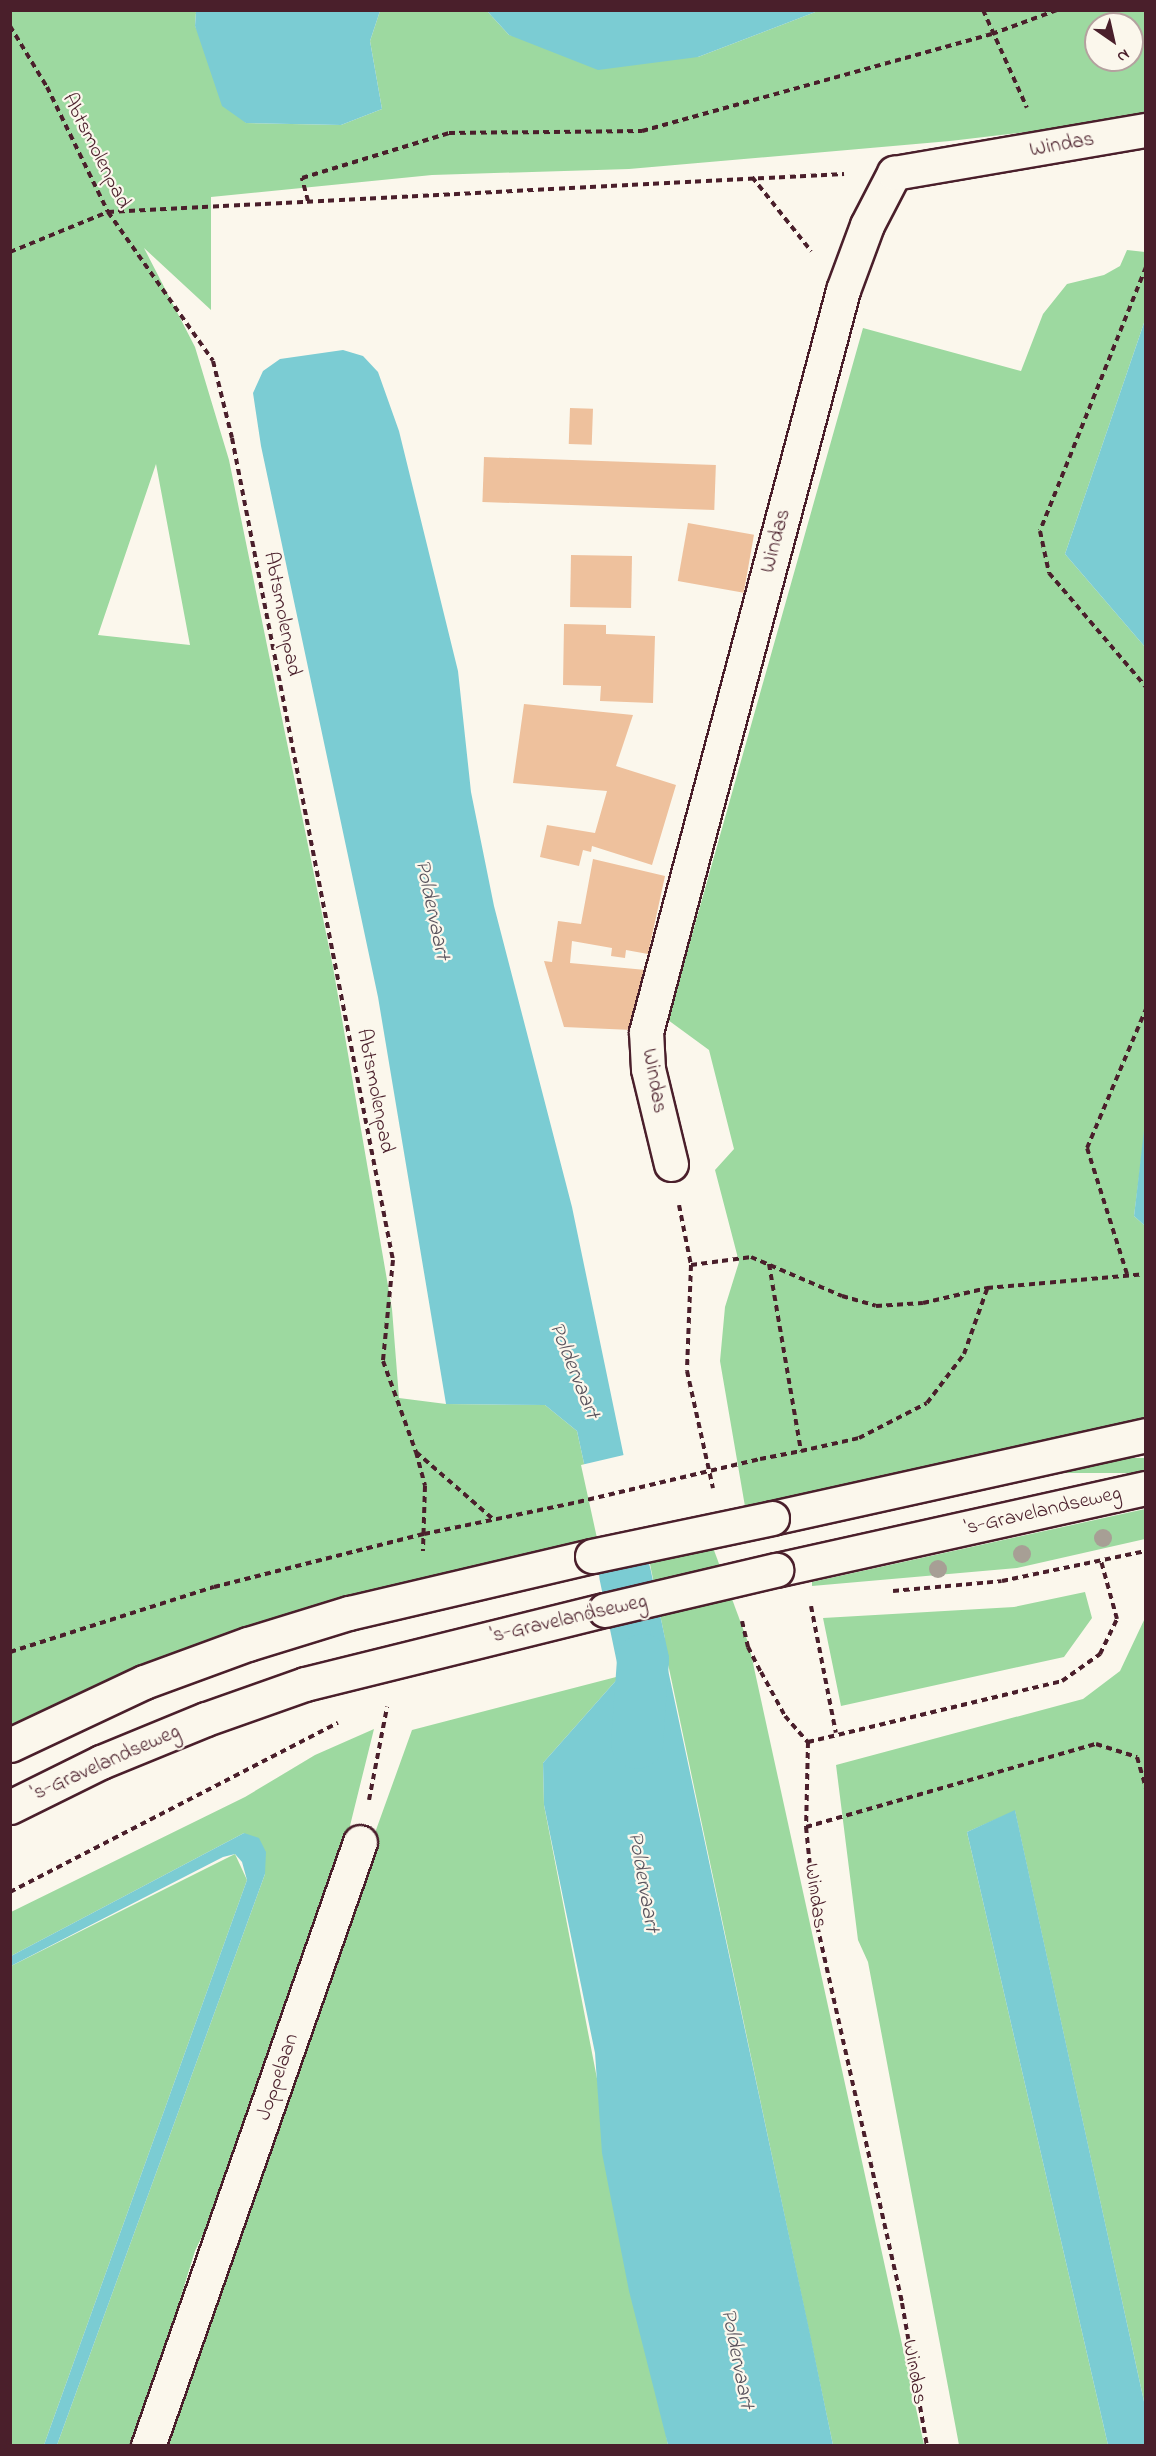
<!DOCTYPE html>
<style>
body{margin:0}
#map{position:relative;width:1156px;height:2456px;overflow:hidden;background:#fbf7ec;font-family:"Indie Flower",sans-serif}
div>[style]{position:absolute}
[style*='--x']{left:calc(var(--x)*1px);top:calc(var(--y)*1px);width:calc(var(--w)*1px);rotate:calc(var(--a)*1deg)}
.green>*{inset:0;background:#9dd9a0;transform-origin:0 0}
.water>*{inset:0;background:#7bccd3}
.pier>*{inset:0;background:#fbf7ec}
.canal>*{height:52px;margin:-26px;padding:0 26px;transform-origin:26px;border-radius:26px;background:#7bccd3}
.building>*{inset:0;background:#eec19d;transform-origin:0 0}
.path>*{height:4px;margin-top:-2px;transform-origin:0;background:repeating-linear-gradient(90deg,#4a1f2b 0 6px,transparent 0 10.5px)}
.roads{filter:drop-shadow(2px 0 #4a1f2b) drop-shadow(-2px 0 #4a1f2b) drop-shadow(0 2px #4a1f2b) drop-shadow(0 -2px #4a1f2b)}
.minor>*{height:33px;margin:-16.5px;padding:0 16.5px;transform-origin:16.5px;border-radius:16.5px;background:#fbf7ec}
.secondary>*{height:33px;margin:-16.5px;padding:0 16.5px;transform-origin:16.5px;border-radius:16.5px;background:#fbf7ec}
.path-bridge>*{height:4px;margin-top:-2px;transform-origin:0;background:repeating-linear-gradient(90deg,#4a1f2b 0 6px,transparent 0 10.5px)}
.bridges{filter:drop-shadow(2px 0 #4a1f2b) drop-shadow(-2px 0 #4a1f2b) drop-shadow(0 2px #4a1f2b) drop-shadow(0 -2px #4a1f2b)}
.secondary-bridge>*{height:33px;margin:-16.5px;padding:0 16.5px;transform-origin:16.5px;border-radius:16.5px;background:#fbf7ec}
.trees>*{width:18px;height:18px;margin:-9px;border-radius:50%;background:#a79f95}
span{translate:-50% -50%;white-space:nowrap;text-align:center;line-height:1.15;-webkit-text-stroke:4.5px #fbf7ec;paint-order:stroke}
.street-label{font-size:21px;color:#4a1f2b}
.water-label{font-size:22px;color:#59535d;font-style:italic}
.frame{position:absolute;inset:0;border:12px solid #4a1f2b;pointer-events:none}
.north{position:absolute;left:1084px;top:12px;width:60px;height:60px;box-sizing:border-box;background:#fbf7ec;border:2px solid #b4a19f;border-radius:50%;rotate:146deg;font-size:16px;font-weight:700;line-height:24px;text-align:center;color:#4a1f2b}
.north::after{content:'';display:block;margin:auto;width:21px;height:27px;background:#4a1f2b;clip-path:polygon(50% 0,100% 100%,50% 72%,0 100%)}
</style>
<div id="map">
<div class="green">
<i style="clip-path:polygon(evenodd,10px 11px,196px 11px,195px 26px,246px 123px,341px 125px,382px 109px,370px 41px,380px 11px,487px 11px,509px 35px,698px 57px,818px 11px,1146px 11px,1145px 112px,1076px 126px,950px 141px,629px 169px,432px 175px,211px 197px,211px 310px,144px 248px,195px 347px,229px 460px,333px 967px,392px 1309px,399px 1398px,446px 1404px,545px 1405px,577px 1431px,605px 1560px,274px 1641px,10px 1747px,10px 11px,1096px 24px,1132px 24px,1132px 60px,1096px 60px,1096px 24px,10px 11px,156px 464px,190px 645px,98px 635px,156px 464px)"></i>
<i style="clip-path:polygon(1127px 250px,1145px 252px,1145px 320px,1065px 554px,1145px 647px,1146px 1122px,1134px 1216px,1145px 1226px,1145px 1432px,748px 1524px,720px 1361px,725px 1307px,739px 1262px,715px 1170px,734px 1149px,709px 1050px,668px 1020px,863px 328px,1021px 371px,1043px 314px,1067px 284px,1104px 275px,1120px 266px)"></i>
<i style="left:1145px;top:1458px;width:15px;height:371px;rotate:90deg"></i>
<i style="clip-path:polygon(1145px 1509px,1145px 1539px,1017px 1568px,812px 1586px,812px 1582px)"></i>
<i style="clip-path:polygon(708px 1534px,749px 1645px,924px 2445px,833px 2445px,644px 1550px)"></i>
<i style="clip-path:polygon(1085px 1592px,1092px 1618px,1064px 1657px,841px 1706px,823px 1618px,1014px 1607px)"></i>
<i style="clip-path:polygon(1145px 1618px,1145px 2406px,1015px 1811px,967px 1832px,1108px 2445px,959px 2445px,868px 1962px,858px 1940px,836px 1765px,1083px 1699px,1120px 1671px)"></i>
<i style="clip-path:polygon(620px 1676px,543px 1763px,544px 1805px,668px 2445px,161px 2446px,196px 2330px,412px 1730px)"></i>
<i style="clip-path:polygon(374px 1729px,344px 1850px,237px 2163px,195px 2251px,178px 2306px,164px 2374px,139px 2445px,57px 2445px,265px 1874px,244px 1833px,11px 1956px,11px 1912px,245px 1797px,315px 1755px)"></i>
<i style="clip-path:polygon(235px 1854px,247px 1880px,44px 2445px,11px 2446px,11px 1966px)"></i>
</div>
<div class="water">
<i style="clip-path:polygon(196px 11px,380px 11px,370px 41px,382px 109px,341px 125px,246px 123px,222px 106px,195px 26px)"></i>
<i style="clip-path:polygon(487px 11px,818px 11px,698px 57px,598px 70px,509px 35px)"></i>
<i style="clip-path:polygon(1145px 320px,1146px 647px,1145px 647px,1065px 554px)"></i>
<i style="clip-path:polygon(343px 350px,363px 356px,378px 372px,399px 431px,458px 671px,471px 792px,494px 906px,572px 1207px,652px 1592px,605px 1560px,577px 1431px,545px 1405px,446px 1404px,378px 997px,261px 446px,253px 393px,263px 371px,280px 359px)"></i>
<i style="clip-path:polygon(1145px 1122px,1146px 1226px,1145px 1226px,1134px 1216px)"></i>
<i style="clip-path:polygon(667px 1665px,809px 2329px,833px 2445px,668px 2445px,629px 2291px,602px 2153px,595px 2053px,544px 1805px,543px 1763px,620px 1676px)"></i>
<i style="clip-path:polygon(1015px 1810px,1145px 2406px,1145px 2445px,1108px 2445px,967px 1832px)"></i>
<i style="clip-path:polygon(244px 1833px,259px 1838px,266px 1852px,265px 1874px,57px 2445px,44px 2445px,247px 1880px,242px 1862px,235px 1854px,223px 1857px,11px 1966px,11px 1956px)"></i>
</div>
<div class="pier">
<i style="clip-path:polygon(628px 1454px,665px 1639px,617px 1652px,614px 1651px,602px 1561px,581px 1465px)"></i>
</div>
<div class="canal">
<i style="--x:625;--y:1574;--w:88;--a:78.2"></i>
<i style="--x:643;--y:1660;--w:83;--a:94.1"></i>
</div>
<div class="building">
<i style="left:570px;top:408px;width:23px;height:36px;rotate:2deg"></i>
<i style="left:484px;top:457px;width:232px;height:45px;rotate:2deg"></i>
<i style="left:688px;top:523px;width:67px;height:59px;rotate:10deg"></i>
<i style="left:571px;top:555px;width:61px;height:52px;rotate:1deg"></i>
<i style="clip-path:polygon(564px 624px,606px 625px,606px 634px,655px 636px,653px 703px,600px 701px,601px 686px,563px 685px)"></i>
<i style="clip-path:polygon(524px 704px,633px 715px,616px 766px,676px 785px,652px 865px,592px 846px,591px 852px,583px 850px,579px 866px,540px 857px,547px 825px,595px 833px,607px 791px,513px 783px)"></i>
<i style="clip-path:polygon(593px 859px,665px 876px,648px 954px,626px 950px,625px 958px,611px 956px,612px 948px,572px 941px,570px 963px,646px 970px,632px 1030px,564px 1027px,544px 961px,552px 962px,558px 921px,581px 924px)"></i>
</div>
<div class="path">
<i style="--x:983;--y:10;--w:107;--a:65.8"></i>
<i style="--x:10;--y:26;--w:71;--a:58.8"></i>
<i style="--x:47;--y:87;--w:139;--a:64"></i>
<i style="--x:108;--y:212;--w:182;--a:54.8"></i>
<i style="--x:213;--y:361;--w:79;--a:76.1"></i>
<i style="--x:232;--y:438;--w:838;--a:78.92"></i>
<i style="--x:393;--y:1260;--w:101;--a:95.7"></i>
<i style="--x:383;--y:1361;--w:97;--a:70.1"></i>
<i style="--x:416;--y:1452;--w:102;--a:41"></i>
<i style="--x:752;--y:177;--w:95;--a:51.4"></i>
<i style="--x:308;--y:201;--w:24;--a:-105"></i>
<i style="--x:302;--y:178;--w:154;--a:-17"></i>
<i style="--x:449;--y:133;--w:193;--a:-0.6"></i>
<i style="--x:642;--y:131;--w:363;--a:-15.5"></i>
<i style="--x:992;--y:34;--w:69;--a:-20.3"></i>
<i style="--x:10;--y:252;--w:106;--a:-22.2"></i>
<i style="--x:108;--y:212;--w:737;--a:-2.96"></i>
<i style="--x:1146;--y:267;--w:284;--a:111.9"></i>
<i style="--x:1040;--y:531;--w:43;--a:77.9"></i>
<i style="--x:1049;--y:573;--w:150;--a:49.6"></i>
<i style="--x:679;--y:1205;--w:61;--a:78.7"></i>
<i style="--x:691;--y:1265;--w:106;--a:92.2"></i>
<i style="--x:687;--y:1371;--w:120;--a:77.5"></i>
<i style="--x:769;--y:1264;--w:190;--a:80.3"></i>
<i style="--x:801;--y:1451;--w:59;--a:-12.6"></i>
<i style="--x:859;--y:1438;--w:76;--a:-27.2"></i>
<i style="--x:927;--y:1403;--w:61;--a:-52.9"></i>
<i style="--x:964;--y:1354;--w:69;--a:-70.5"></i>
<i style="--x:691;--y:1265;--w:61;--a:-7.6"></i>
<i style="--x:751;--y:1257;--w:99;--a:23.2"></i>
<i style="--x:842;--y:1296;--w:35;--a:16"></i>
<i style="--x:876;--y:1306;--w:47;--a:-3.7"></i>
<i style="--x:923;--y:1303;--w:66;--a:-13.2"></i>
<i style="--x:987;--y:1288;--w:160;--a:-5"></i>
<i style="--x:1127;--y:1274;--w:132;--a:-107.6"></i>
<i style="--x:1087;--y:1148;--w:151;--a:-67"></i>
<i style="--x:416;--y:1452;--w:35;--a:75"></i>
<i style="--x:425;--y:1486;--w:65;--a:91.8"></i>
<i style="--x:760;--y:1459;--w:42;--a:-11"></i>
<i style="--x:893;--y:1591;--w:109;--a:-5.2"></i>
<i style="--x:1002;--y:1581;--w:147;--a:-11.8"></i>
<i style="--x:811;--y:1606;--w:129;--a:78.9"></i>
<i style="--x:742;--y:1621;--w:27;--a:77"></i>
<i style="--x:748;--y:1647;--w:28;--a:63"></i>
<i style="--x:761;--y:1672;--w:50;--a:61.4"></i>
<i style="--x:785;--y:1716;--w:35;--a:49"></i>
<i style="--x:10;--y:1652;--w:214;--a:-17.7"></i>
<i style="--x:214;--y:1587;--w:217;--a:-14.2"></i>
<i style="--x:424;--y:1534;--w:157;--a:-11.7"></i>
<i style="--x:808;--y:1742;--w:85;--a:91.3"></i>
<i style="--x:806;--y:1827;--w:89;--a:84.2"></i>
<i style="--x:815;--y:1916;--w:397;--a:77.3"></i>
<i style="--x:902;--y:2303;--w:145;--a:80.1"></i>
<i style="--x:808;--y:1742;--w:261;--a:-13.5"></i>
<i style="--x:1062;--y:1681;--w:47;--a:-35.4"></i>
<i style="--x:1100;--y:1654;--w:39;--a:-64"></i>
<i style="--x:1117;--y:1619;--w:60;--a:-105.4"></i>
<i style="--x:369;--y:1800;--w:95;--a:-79"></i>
<i style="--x:806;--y:1827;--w:302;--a:-16"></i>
<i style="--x:1096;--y:1744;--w:43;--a:17.6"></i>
<i style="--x:1137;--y:1757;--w:33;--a:74"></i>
<i style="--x:10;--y:1892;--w:369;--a:-27.3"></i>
</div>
<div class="roads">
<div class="minor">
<i style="--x:671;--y:1164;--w:98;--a:-103.6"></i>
<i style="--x:648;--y:1069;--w:37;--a:-93"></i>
<i style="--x:646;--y:1032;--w:768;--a:-75.13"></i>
<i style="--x:843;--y:290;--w:69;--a:-69.7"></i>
<i style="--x:867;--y:225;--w:59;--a:-62.6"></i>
<i style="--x:894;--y:173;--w:256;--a:-9.7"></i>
<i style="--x:148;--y:2446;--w:640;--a:-70.66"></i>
</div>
<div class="secondary">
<i style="--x:772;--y:1518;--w:383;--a:-12.5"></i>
<i style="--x:776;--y:1570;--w:379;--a:-12.5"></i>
<i style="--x:10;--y:1745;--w:148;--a:-25.2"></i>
<i style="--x:144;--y:1682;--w:111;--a:-20.1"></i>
<i style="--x:248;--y:1644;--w:106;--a:-17.1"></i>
<i style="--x:349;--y:1613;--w:250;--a:-13.2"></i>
<i style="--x:10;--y:1807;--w:102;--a:-26.3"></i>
<i style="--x:101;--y:1762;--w:113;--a:-22.3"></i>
<i style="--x:206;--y:1719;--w:105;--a:-19.5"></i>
<i style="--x:305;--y:1684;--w:309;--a:-13.9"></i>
</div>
</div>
<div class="path-bridge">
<i style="--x:578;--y:1502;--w:187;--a:-13.3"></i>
</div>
<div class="bridges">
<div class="secondary-bridge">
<i style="--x:592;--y:1556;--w:184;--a:-11.9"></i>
<i style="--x:605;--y:1610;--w:176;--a:-13.2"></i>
</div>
</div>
<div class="trees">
<i style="left:1103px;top:1538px"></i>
<i style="left:1022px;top:1554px"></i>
<i style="left:938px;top:1569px"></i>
</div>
<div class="street-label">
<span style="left:1062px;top:145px;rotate:-10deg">Windas</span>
<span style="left:96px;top:151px;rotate:63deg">Abtsmolenpad</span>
<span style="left:776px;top:541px;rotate:-75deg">Windas</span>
<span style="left:282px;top:614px;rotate:79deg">Abtsmolenpad</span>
<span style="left:654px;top:1081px;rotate:80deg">Windas</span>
<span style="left:375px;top:1091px;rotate:79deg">Abtsmolenpad</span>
<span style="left:1043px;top:1511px;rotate:-13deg">'s-Gravelandseweg</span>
<span style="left:569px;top:1619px;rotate:-13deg">'s-Gravelandseweg</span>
<span style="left:106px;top:1763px;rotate:-24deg">'s-Gravelandseweg</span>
<span style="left:815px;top:1896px;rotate:82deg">Windas</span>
<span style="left:278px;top:2077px;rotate:-71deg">Joppelaan</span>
<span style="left:914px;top:2372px;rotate:80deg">Windas</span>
</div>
<div class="water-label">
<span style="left:431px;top:910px;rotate:78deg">Poldervaart</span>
<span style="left:573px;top:1371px;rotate:68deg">Poldervaart</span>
<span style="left:642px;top:1882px;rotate:80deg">Poldervaart</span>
<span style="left:736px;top:2359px;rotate:79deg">Poldervaart</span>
</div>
<div class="frame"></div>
<div class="north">N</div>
</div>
